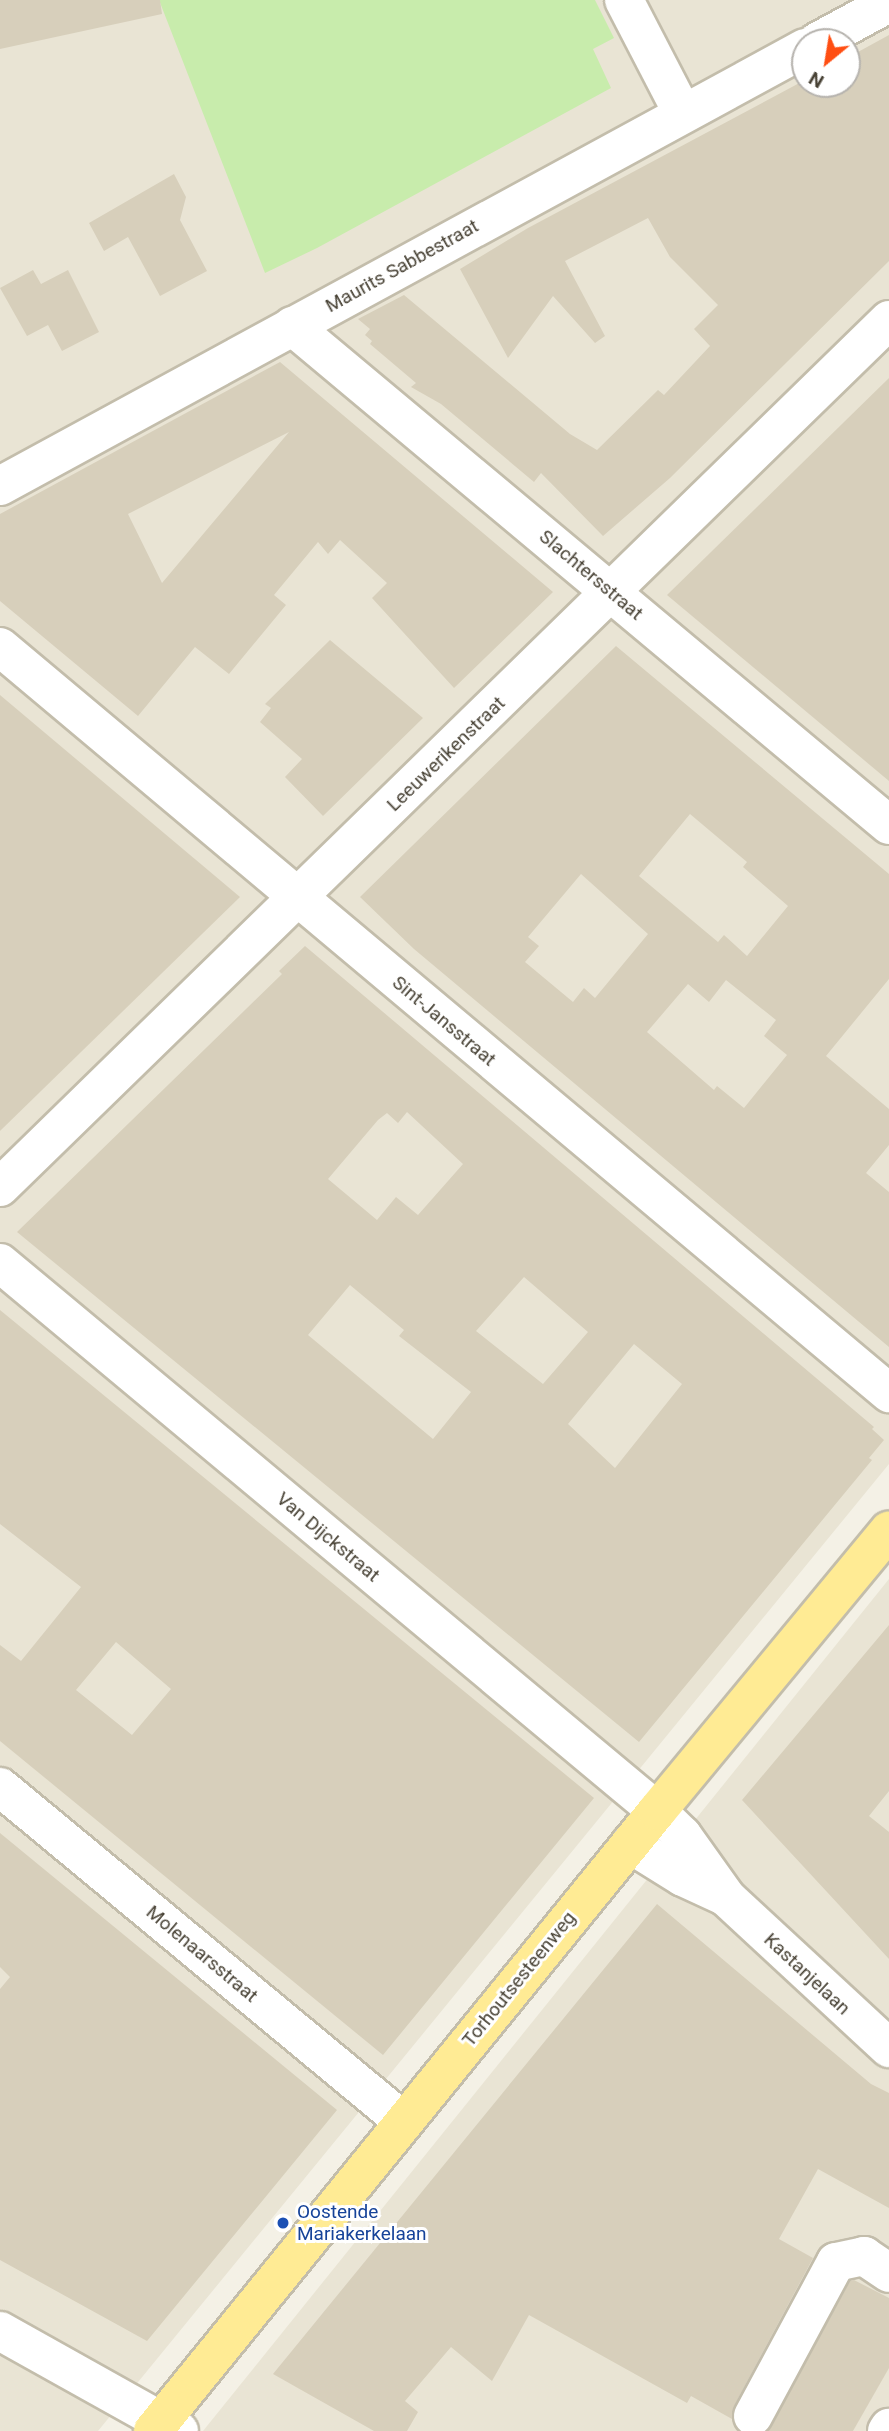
<!DOCTYPE html>
<style>
body{margin:0}
#map{position:relative;width:889px;height:2431px;overflow:hidden;background:#f4f1e6;font-family:Roboto,sans-serif}
div>[style]{position:absolute}
[style*='--x']{left:calc(var(--x)*1px);top:calc(var(--y)*1px);width:calc(var(--w)*1px);rotate:calc(var(--a)*1deg)}
.residential>*{inset:0;background:#e9e4d4}
.green>*{inset:0;background:#c8ecac}
.building>*{inset:0;background:#d7cfbb}
.roads{filter:drop-shadow(2px 0 #c3bdab) drop-shadow(-2px 0 #c3bdab) drop-shadow(0 2px #c3bdab) drop-shadow(0 -2px #c3bdab)}
.minor>*{height:38px;margin:-19px;padding:0 19px;transform-origin:19px;border-radius:19px;background:#fff}
.major>*{height:38px;margin:-19px;padding:0 19px;transform-origin:19px;border-radius:19px;background:#ffeb94}
.dots>*{width:19px;height:19px;translate:-50% -50%;box-sizing:border-box;border:4px solid #fff;border-radius:50%}
span{translate:-50% -50%;white-space:nowrap;text-align:center;line-height:1.15;-webkit-text-stroke:6px #fff;paint-order:stroke}
.street-label{font-size:19px;color:#484235}
.transit-label{font-size:19px;color:#164399}
.left{translate:0 -50%;text-align:left}
.north{position:absolute;left:791px;top:28px;width:70px;height:70px;box-sizing:border-box;background:#fff;border:2px solid #b6b3ae;border-radius:50%;rotate:210deg;font-size:19px;font-weight:700;line-height:28px;text-align:center;color:#484235}
.north::after{content:'';display:block;margin:auto;width:24px;height:32px;background:#ff4e12;clip-path:polygon(50% 0,100% 100%,50% 72%,0 100%)}
</style>
<div id="map">
<div class="residential">
<i style="clip-path:polygon(evenodd,0 0,889px 0,889px 1464px,98px 2431px,0 2431px,0 0,805px 42px,847px 42px,847px 84px,805px 84px,805px 42px)"></i>
<i style="clip-path:polygon(889px 1579px,889px 2431px,203px 2431px)"></i>
</div>
<div class="green">
<i style="clip-path:polygon(159px 0,595px 0,614px 38px,593px 49px,611px 88px,317px 248px,265px 273px)"></i>
</div>
<div class="building">
<i style="clip-path:polygon(0 0,160px 0,162px 14px,0 49px)"></i>
<i style="clip-path:polygon(889px 35px,889px 261px,670px 478px,603px 536px,541px 473px,534px 482px,441px 404px,411px 387px,416px 383px,370px 344px,372px 341px,365px 335px,370px 329px,358px 319px,404px 295px,570px 434px,597px 450px,658px 390px,664px 395px,710px 346px,694px 329px,718px 305px,670px 257px,648px 218px,565px 261px,605px 336px,595px 343px,553px 296px,508px 358px,460px 269px,528px 228px,805px 80px,805px 84px,847px 84px,847px 58px)"></i>
<i style="clip-path:polygon(174px 174px,186px 197px,180px 220px,207px 271px,160px 296px,128px 237px,104px 251px,89px 223px)"></i>
<i style="clip-path:polygon(33px 270px,41px 284px,68px 270px,99px 332px,62px 351px,48px 325px,27px 336px,0 288px)"></i>
<i style="clip-path:polygon(evenodd,280px 362px,553px 592px,454px 688px,372px 598px,387px 583px,340px 540px,328px 554px,318px 542px,274px 595px,286px 605px,229px 674px,195px 647px,138px 716px,0 601px,0 514px,280px 362px,289px 432px,162px 583px,128px 514px,289px 432px)"></i>
<i style="clip-path:polygon(889px 378px,889px 781px,667px 595px)"></i>
<i style="clip-path:polygon(330px 640px,423px 718px,323px 816px,285px 777px,302px 759px,260px 722px,271px 708px,265px 704px)"></i>
<i style="clip-path:polygon(evenodd,616px 646px,889px 874px,889px 979px,826px 1056px,889px 1109px,889px 1145px,866px 1173px,889px 1192px,889px 1347px,414px 949px,360px 897px,616px 646px,690px 814px,747px 862px,743px 867px,788px 906px,747px 956px,724px 935px,718px 942px,639px 876px,690px 814px,616px 646px,581px 874px,648px 934px,595px 998px,584px 988px,573px 1002px,525px 962px,539px 946px,528px 937px,581px 874px,616px 646px,726px 980px,776px 1020px,764px 1036px,787px 1055px,744px 1108px,717px 1086px,714px 1090px,647px 1032px,688px 984px,709px 1002px,726px 980px)"></i>
<i style="clip-path:polygon(0 695px,240px 897px,0 1131px)"></i>
<i style="clip-path:polygon(evenodd,305px 946px,874px 1427px,872px 1429px,884px 1440px,869px 1458px,872px 1460px,639px 1742px,17px 1232px,282px 974px,279px 971px,305px 946px,407px 1112px,463px 1164px,418px 1215px,396px 1197px,377px 1220px,328px 1179px,378px 1120px,387px 1113px,398px 1123px,407px 1112px,305px 946px,524px 1277px,588px 1332px,543px 1384px,476px 1331px,524px 1277px,305px 946px,350px 1285px,404px 1330px,399px 1336px,471px 1392px,433px 1439px,308px 1335px,350px 1285px,305px 946px,634px 1344px,682px 1384px,615px 1468px,568px 1424px,634px 1344px)"></i>
<i style="clip-path:polygon(evenodd,0 1310px,594px 1798px,383px 2055px,0 1741px,0 1645px,21px 1661px,81px 1587px,0 1524px,0 1310px,116px 1642px,171px 1689px,132px 1735px,76px 1690px,116px 1642px)"></i>
<i style="clip-path:polygon(889px 1625px,889px 1791px,869px 1816px,889px 1832px,889px 1959px,742px 1800px)"></i>
<i style="clip-path:polygon(0 1833px,337px 2110px,147px 2341px,0 2260px,0 1989px,10px 1977px,0 1967px)"></i>
<i style="clip-path:polygon(657px 1904px,871px 2084px,889px 2093px,889px 2208px,818px 2169px,779px 2239px,813px 2258px,734px 2406px,732px 2419px,691px 2396px,687px 2403px,529px 2315px,492px 2381px,451px 2347px,405px 2401px,418px 2412px,407px 2431px,374px 2431px,273px 2374px)"></i>
<i style="clip-path:polygon(854px 2280px,889px 2298px,889px 2368px,853px 2431px,768px 2431px,850px 2281px)"></i>
</div>
<div class="roads">
<div class="minor">
<i style="--x:624;--y:0;--w:128;--a:62.6"></i>
<i style="--x:817;--y:42;--w:82;--a:-28.4"></i>
<i style="--x:292;--y:326;--w:778;--a:39.89"></i>
<i style="--x:0;--y:486;--w:916;--a:-28.55"></i>
<i style="--x:0;--y:647;--w:1161;--a:40"></i>
<i style="--x:0;--y:1187;--w:1242;--a:-44.28"></i>
<i style="--x:0;--y:1263;--w:856;--a:39.83"></i>
<i style="--x:657;--y:1811;--w:35;--a:44"></i>
<i style="--x:682;--y:1835;--w:77;--a:54.5"></i>
<i style="--x:727;--y:1898;--w:221;--a:42.8"></i>
<i style="--x:0;--y:1787;--w:523;--a:39.65"></i>
<i style="--x:630;--y:1844;--w:62;--a:31.9"></i>
<i style="--x:683;--y:1877;--w:43;--a:24.8"></i>
<i style="--x:0;--y:2331;--w:205;--a:29.2"></i>
<i style="--x:753;--y:2416;--w:175;--a:-61.7"></i>
<i style="--x:836;--y:2262;--w:29;--a:-12"></i>
<i style="--x:864;--y:2256;--w:30;--a:34"></i>
<i style="--x:887;--y:2431;--w:4;--a:-56"></i>
</div>
<div class="major">
<i style="--x:153;--y:2431;--w:799;--a:-50.89"></i>
<i style="--x:657;--y:1811;--w:364;--a:-50.4"></i>
</div>
</div>
<div class="dots">
<i style="left:283px;top:2223px;background:#1a4fb4"></i>
</div>
<div class="street-label">
<span style="left:402px;top:266px;rotate:-29deg">Maurits Sabbestraat</span>
<span style="left:591px;top:575px;rotate:40deg">Slachtersstraat</span>
<span style="left:446px;top:754px;rotate:-44deg">Leeuwerikenstraat</span>
<span style="left:444px;top:1021px;rotate:40deg">Sint-Jansstraat</span>
<span style="left:328px;top:1537px;rotate:40deg">Van Dijckstraat</span>
<span style="left:202px;top:1954px;rotate:40deg">Molenaarsstraat</span>
<span style="left:807px;top:1974px;rotate:43deg">Kastanjelaan</span>
<span style="left:519px;top:1979px;rotate:-51deg">Torhoutsesteenweg</span>
</div>
<div class="transit-label">
<span class="left" style="left:297px;top:2223px">Oostende<br>Mariakerkelaan</span>
</div>
<div class="north">N</div>
</div>
